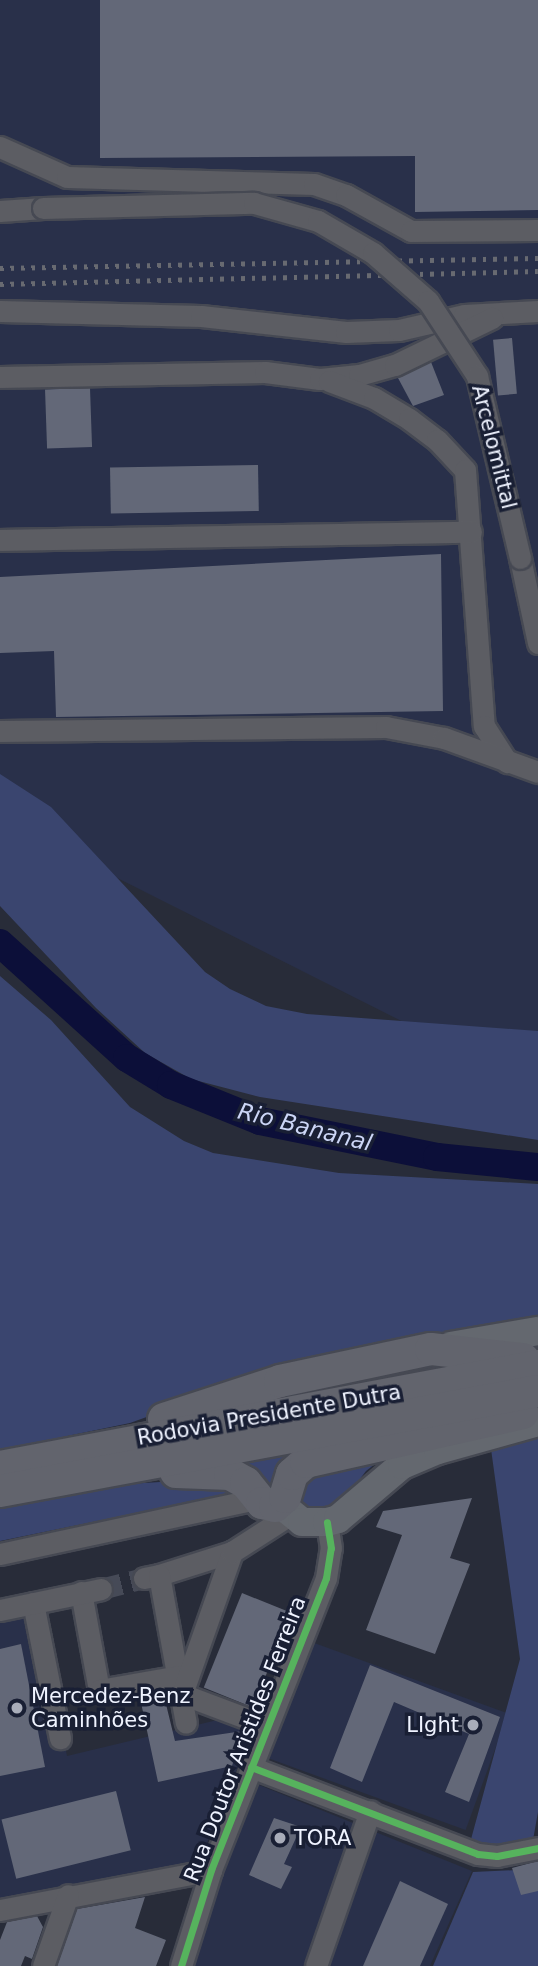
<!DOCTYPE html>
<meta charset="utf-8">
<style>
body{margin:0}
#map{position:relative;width:538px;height:1966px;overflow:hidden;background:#282c39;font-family:"DejaVu Sans",sans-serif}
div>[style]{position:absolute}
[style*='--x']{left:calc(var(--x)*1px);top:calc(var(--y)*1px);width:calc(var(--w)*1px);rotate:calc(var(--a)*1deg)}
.built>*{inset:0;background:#29304a;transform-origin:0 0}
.green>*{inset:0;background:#3a456f}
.river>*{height:28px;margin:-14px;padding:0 14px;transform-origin:14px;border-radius:14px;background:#0c0f39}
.building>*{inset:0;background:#636878;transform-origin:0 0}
.minor-tunnel>*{height:21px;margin-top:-10.5px;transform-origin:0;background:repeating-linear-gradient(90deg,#464a57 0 21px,transparent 0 31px)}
.roads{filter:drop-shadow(2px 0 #464953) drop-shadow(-2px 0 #464953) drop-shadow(0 2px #464953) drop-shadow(0 -2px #464953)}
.minor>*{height:21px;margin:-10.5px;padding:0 10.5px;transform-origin:10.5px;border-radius:10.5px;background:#5c5d63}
.major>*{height:28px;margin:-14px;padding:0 14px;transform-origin:14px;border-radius:14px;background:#64686f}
.highway>*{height:32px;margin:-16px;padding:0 16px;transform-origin:16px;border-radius:16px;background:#62646d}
.rail>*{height:4.5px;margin-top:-2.25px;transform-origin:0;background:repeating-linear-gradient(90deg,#686a71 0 3.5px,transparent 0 10.5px)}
.bridges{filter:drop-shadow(2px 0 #464953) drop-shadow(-2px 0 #464953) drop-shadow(0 2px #464953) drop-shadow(0 -2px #464953)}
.minor-bridge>*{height:21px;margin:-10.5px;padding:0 10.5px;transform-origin:10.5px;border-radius:10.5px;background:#5c5d63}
.cycleway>*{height:7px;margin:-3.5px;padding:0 3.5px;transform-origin:3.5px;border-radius:3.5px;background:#56b35d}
.dots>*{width:19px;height:19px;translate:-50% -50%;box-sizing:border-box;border:4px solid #191f34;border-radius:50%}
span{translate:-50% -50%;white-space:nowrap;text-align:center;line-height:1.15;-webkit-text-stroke:7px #191f34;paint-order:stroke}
.street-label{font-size:21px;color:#eff3ff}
.poi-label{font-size:21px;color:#eff3ff}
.left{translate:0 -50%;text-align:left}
.right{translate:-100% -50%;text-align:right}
.water-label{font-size:23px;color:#ccd6f6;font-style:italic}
</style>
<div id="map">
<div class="built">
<i style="clip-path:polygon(0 0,538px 0,538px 1067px,469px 1055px,0 819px)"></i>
<i style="clip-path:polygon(40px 1611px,67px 1756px,230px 1717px,255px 1725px,199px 1863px,0 1901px,0 1621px)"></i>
<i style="left:306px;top:1640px;width:215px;height:124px;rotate:20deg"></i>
<i style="clip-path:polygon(259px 1785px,472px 1871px,430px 1966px,190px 1966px,212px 1895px)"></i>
</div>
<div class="green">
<i style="clip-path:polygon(0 774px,51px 807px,205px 972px,230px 989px,266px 1006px,307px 1014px,538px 1031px,538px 1140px,260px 1097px,191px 1079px,145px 1053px,96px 1008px,0 906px)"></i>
<i style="clip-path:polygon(0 976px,51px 1020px,130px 1107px,184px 1141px,213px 1153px,339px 1173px,538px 1184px,538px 1323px,202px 1397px,130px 1423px,0 1450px)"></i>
<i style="clip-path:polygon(432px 1424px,272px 1491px,224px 1465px)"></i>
<i style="clip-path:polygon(538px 1434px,538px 1812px,533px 1840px,490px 1847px,470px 1843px,520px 1659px,491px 1449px)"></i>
<i style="clip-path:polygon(380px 1460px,366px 1471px,339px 1507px,303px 1509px,293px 1492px,296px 1479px)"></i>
<i style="clip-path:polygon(208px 1479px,239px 1492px,0 1541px,0 1506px,96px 1486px)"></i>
<i style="clip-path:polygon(538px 1869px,538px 1966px,433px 1966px,473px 1872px)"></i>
</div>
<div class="river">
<i style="--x:0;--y:943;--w:171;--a:42.2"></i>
<i style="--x:127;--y:1058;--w:52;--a:31.5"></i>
<i style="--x:171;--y:1085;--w:96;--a:22"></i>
<i style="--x:260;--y:1121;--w:181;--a:11.5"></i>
<i style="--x:437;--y:1157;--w:101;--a:5.7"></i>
</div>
<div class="building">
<i style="clip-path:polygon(100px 0,538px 0,538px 210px,415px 212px,415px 156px,100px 158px)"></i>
<i style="left:512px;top:338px;width:56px;height:19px;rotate:85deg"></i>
<i style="clip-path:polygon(431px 362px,444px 395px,413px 406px,398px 378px)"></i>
<i style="left:90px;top:388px;width:59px;height:45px;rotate:88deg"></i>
<i style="left:258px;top:465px;width:46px;height:148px;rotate:89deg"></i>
<i style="clip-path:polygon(441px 554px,443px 711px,56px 717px,54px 651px,0 653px,0 577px)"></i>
<i style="clip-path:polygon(472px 1498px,450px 1558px,470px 1564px,435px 1654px,366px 1630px,402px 1535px,376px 1527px,383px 1511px)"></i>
<i style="left:242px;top:1593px;width:53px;height:102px;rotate:22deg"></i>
<i style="clip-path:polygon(21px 1644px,45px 1767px,0 1776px,0 1649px)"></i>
<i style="clip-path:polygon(370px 1665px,500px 1717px,469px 1802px,445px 1792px,469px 1734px,394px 1702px,362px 1782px,330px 1768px)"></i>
<i style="clip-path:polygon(163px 1692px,175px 1741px,243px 1731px,232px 1766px,158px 1782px,140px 1698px)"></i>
<i style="left:116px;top:1791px;width:61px;height:118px;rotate:76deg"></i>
<i style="clip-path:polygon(274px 1818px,301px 1827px,284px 1864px,292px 1867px,281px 1889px,249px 1875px)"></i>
<i style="clip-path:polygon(538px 1861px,538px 1891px,521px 1895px,512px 1868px)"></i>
<i style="clip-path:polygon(400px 1881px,448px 1904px,420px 1966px,363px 1966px)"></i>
<i style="clip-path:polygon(145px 1897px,135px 1928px,166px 1940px,156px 1966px,57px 1966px,77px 1909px)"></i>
<i style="clip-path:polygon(37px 1916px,43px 1927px,32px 1959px,25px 1956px,21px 1966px,0 1966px,0 1940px,7px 1922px)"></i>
</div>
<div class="minor-tunnel">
<i style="--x:101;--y:1589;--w:44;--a:-14.3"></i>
</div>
<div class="roads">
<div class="minor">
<i style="--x:0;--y:147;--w:73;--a:24.1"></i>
<i style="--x:67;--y:177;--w:247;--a:1.6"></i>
<i style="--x:314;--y:184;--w:34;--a:19"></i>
<i style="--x:346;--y:195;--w:74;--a:29"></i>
<i style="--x:411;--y:231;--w:127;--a:-0.5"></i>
<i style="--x:0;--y:211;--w:43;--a:-4"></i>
<i style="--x:0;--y:311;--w:201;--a:1.4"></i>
<i style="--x:201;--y:316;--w:146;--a:6.3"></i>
<i style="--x:346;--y:332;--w:53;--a:-2.2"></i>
<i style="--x:399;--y:330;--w:67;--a:-13"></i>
<i style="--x:464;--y:315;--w:74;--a:-3.1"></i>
<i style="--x:0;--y:377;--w:265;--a:-1.1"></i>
<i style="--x:265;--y:372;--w:55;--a:7.3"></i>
<i style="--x:320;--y:379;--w:39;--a:-6"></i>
<i style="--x:359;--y:375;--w:37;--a:-16"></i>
<i style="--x:395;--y:365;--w:108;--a:-25.9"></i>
<i style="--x:329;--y:381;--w:48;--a:20.7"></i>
<i style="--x:374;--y:398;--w:41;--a:31"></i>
<i style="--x:409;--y:419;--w:35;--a:37"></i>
<i style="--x:437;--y:440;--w:41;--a:47"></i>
<i style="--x:465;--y:470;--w:257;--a:85.8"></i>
<i style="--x:484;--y:726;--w:43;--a:57.4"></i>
<i style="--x:0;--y:540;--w:471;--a:-1"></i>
<i style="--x:520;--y:558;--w:87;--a:78"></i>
<i style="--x:0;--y:731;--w:386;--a:-0.6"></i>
<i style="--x:386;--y:727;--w:59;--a:10.7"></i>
<i style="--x:444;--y:738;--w:100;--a:19.9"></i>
<i style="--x:0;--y:1554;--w:262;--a:-12.1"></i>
<i style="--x:159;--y:1575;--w:77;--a:-17.5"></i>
<i style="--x:144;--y:1578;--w:15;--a:-11"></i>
<i style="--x:159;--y:1575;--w:150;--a:79.7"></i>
<i style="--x:81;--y:1592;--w:100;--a:79.6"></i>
<i style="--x:99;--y:1690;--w:81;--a:-9.9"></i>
<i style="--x:33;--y:1603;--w:138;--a:78.7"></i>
<i style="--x:0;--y:1610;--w:103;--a:-11.7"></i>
<i style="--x:267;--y:1726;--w:91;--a:-159.4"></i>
<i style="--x:182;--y:1694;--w:151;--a:-70.6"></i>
<i style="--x:232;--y:1552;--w:70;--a:-32.8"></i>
<i style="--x:251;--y:1767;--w:243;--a:21"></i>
<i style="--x:478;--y:1854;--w:19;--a:6"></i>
<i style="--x:497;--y:1856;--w:42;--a:-11"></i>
<i style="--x:0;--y:1910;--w:215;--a:-10.7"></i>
<i style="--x:43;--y:1966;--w:75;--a:-70.6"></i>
<i style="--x:181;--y:1966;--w:101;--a:-72.6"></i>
<i style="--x:211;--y:1870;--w:314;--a:-68.5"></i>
<i style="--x:326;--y:1578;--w:30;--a:-81"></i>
<i style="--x:331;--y:1548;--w:26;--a:-99"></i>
<i style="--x:316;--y:1966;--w:164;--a:-70.8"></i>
</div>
<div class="major">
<i style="--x:451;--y:1346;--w:88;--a:-9.8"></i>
<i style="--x:280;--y:1504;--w:28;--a:39"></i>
<i style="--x:302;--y:1522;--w:25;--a:0"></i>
<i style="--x:327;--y:1522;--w:11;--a:-15"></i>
<i style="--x:338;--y:1519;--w:84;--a:-40.2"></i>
<i style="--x:402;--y:1465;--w:39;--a:-23"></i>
<i style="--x:438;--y:1450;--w:104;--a:-15.6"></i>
</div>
<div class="highway">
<i style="--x:164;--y:1419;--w:122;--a:-18.1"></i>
<i style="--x:280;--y:1381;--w:154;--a:-12"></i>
<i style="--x:431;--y:1349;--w:93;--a:6.2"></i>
<i style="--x:0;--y:1467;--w:547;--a:-10.63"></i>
<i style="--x:176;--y:1472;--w:54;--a:2.1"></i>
<i style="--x:230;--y:1474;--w:18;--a:29"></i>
<i style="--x:246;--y:1483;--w:26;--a:51"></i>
<i style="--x:262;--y:1503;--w:13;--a:13"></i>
<i style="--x:275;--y:1506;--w:13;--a:-42"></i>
<i style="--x:285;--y:1497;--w:24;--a:-73"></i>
<i style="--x:292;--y:1474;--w:18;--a:-41"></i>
<i style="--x:306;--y:1462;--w:222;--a:-12.7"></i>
<i style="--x:0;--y:1491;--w:547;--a:-10.53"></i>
</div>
</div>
<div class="rail">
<i style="--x:0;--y:268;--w:538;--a:-1.06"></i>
<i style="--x:0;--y:284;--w:538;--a:-1.38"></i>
</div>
<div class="bridges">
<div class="minor-bridge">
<i style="--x:43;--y:208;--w:211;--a:-1.4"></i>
<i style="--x:254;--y:203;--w:66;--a:15.7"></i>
<i style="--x:318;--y:221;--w:64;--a:30.2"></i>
<i style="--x:373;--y:253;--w:73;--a:41.1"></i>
<i style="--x:428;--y:301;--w:90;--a:56.8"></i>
<i style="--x:477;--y:376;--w:187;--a:76.7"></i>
</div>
</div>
<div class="cycleway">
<i style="--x:251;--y:1767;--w:243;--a:21"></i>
<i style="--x:478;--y:1854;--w:19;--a:6"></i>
<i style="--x:497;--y:1856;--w:42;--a:-11"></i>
<i style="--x:181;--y:1966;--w:101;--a:-72.6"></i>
<i style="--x:211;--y:1870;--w:314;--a:-68.5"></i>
<i style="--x:326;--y:1578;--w:30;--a:-81"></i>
<i style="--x:331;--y:1548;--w:26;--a:-99"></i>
</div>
<div class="dots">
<i style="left:17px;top:1708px;background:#a9adba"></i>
<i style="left:473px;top:1725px;background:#a9adba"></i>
<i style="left:280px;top:1838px;background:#a9adba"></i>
</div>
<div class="street-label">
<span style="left:494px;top:447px;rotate:76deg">Arcelomittal</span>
<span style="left:269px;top:1415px;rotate:-10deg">Rodovia Presidente Dutra</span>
<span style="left:245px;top:1739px;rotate:-69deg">Rua Doutor Aristides Ferreira</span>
</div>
<div class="poi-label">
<span class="left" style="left:31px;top:1708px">Mercedez-Benz<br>Caminhões</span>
<span class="right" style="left:459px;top:1725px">LIght</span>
<span class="left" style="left:294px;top:1838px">TORA</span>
</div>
<div class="water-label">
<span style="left:305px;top:1127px;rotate:14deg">Rio Bananal</span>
</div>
</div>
